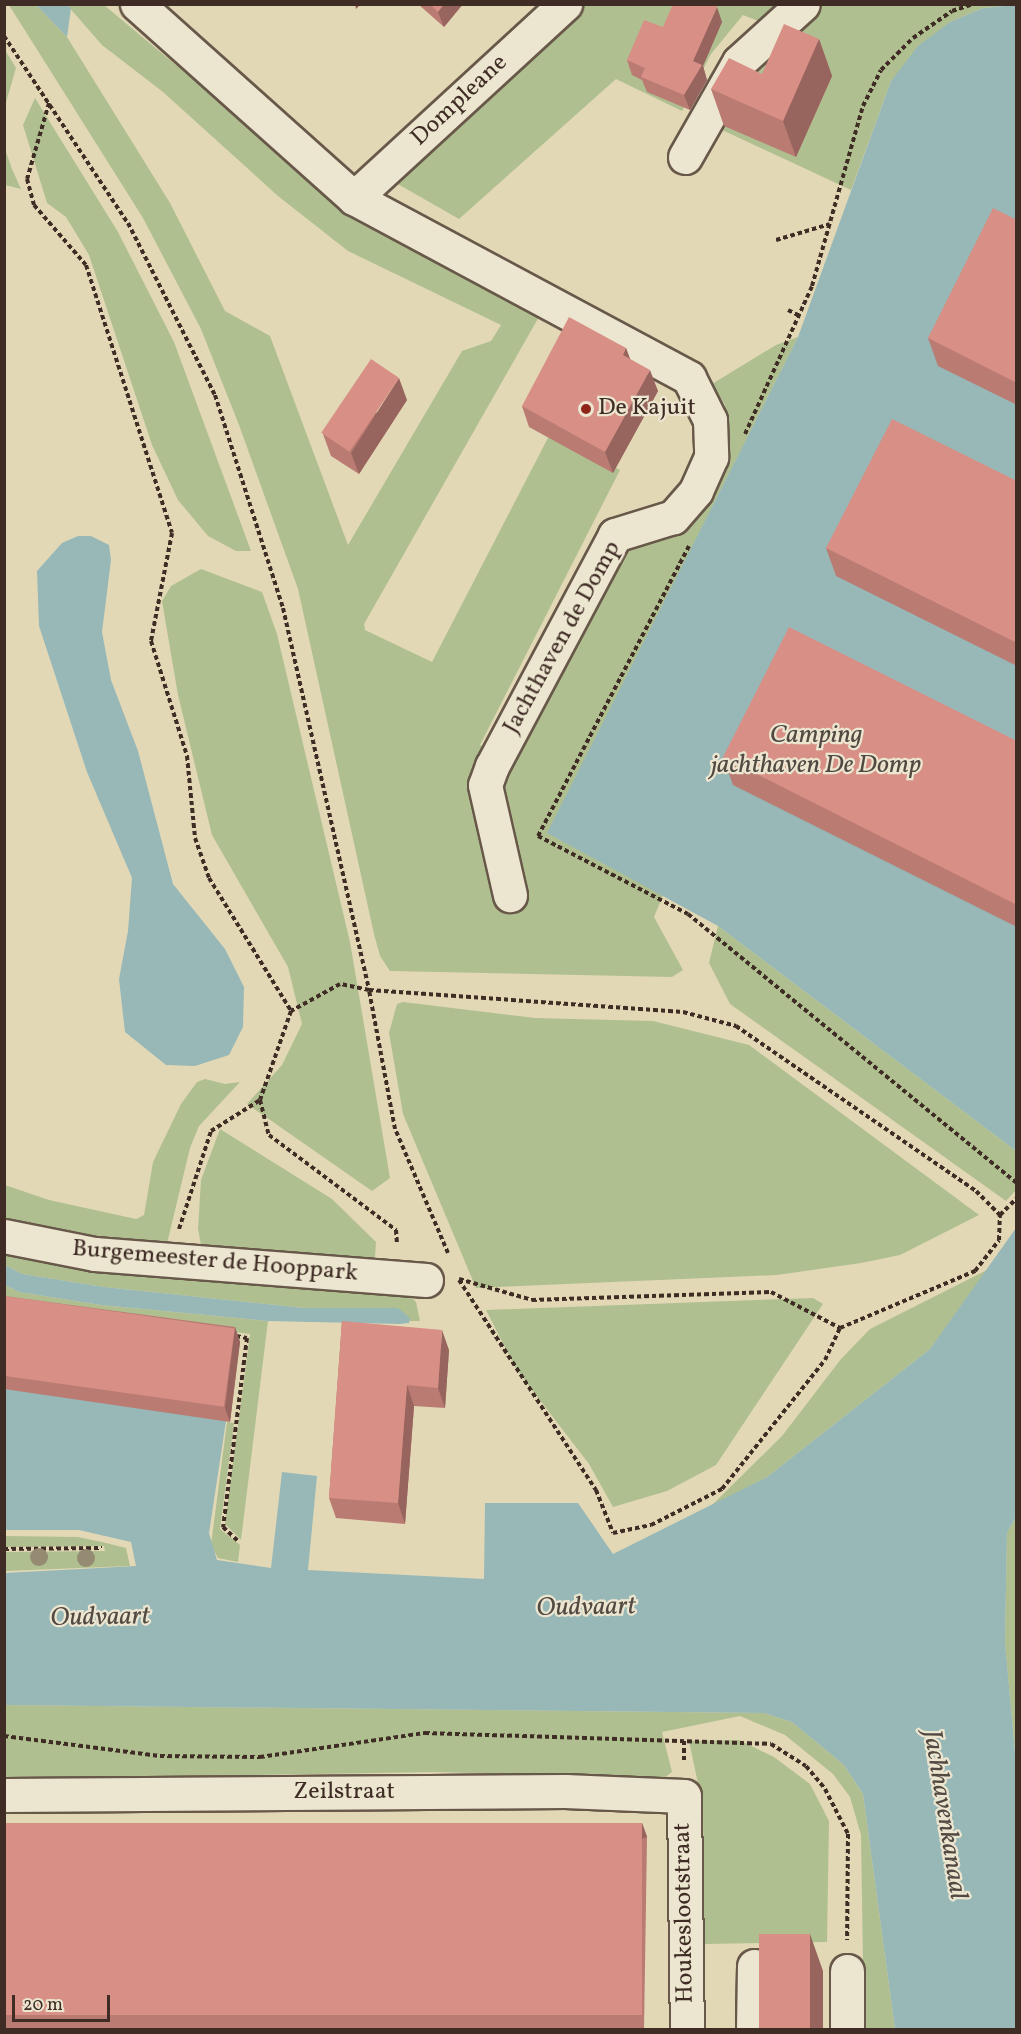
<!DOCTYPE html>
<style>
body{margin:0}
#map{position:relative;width:1021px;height:2034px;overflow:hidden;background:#e2d8b6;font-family:Vollkorn,serif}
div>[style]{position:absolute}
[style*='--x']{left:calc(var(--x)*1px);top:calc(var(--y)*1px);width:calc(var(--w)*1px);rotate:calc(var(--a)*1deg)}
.green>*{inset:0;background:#b0bf90}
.water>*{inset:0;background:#97b8b7}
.path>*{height:4px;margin-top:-2px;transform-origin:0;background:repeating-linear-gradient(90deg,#3f2d25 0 4.5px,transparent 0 7.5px)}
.roads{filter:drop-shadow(2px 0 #685849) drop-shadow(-2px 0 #685849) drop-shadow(0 2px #685849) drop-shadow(0 -2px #685849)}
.minor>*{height:33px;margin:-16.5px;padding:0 16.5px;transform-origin:16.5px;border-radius:16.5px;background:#ece6d0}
.trees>*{width:18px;height:18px;margin:-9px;border-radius:50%;background:#958a72}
.wall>*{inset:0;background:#ba7b73}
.shaded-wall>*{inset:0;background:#97645e;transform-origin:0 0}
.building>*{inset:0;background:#d88f86;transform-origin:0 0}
.dots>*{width:16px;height:16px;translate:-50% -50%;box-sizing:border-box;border:3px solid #ece6d0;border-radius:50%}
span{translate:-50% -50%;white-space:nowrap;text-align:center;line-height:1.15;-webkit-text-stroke:4.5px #ece6d0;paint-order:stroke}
.street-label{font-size:24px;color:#3f2d25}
.poi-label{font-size:24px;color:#3f2d25}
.left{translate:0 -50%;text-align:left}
.water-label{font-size:26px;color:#514942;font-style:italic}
.frame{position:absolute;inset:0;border:6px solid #3f2d25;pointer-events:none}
.scale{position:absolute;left:12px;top:1995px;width:98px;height:27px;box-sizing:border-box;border:3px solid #3f2d25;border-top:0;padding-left:8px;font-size:18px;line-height:21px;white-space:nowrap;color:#3f2d25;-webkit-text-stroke:4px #ece6d0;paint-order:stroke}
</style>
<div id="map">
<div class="green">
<i style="clip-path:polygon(9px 5px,36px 5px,67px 37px,170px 203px,225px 311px,270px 336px,348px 545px,462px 351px,491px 341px,501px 325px,348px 251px,278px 196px,163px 92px,102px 45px,67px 5px,104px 5px,352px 212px,544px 308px,364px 624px,365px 630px,432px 662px,550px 434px,620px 470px,480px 745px,511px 761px,614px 552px,652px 541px,693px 519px,726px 427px,725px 405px,712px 384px,776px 345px,798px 337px,548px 833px,663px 895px,654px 917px,683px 970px,672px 977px,390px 971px,380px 956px,374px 934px,298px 589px,239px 425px,201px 329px,143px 218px)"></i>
<i style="clip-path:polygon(586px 5px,1016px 5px,983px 8px,950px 22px,891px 81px,851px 190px,707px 123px,774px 27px,743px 15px,711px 54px,682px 111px,616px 79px,459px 219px,389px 179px)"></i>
<i style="clip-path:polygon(5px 50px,16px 68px,5px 106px,4px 50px)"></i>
<i style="clip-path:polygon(35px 98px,118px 232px,174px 342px,251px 551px,236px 551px,208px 536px,178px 500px,152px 445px,89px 255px,66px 217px,47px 203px,23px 125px)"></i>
<i style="clip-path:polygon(4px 146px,12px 169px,21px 189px,5px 185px)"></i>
<i style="clip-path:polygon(201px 569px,262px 592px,277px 634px,350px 942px,390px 1178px,372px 1191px,247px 1104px,282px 1065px,302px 1024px,288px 967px,212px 835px,178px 695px,162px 601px,171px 586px)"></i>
<i style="clip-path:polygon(718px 926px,1016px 1151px,1016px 1190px,1006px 1201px,730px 1004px,709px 963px)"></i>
<i style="clip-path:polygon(403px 1002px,535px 1018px,653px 1021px,749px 1045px,979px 1215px,900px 1255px,861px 1263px,777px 1275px,476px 1288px,403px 1114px,389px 1033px,397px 1004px)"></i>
<i style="clip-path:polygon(205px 1079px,225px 1084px,240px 1082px,199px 1126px,190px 1148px,165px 1252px,5px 1227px,5px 1185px,49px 1200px,136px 1219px,144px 1215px,153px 1162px,181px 1104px,197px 1082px)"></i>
<i style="clip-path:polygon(220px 1129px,332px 1199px,376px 1242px,375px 1257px,355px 1265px,203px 1256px,198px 1229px,201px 1180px)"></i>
<i style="clip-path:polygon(4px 1245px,408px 1293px,416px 1302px,420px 1321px,409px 1321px,398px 1308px,305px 1308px,104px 1287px,22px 1274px,5px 1265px)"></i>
<i style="clip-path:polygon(989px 1269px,930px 1349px,767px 1477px,710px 1507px,782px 1436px,841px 1359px,870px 1329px)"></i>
<i style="clip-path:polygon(5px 1285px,19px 1292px,101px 1305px,268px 1321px,241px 1540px,225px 1524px,250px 1334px,10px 1303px,5px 1301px)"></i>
<i style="clip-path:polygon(813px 1298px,823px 1304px,716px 1465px,667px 1491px,613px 1507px,589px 1464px,516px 1369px,486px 1310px)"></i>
<i style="clip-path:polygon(227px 1422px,234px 1423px,220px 1529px,240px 1545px,238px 1562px,218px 1558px,211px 1545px)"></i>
<i style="clip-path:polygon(1016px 1517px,1016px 1763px,1005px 1642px,1007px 1533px)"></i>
<i style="clip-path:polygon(5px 1536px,78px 1537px,102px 1542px,126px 1548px,130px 1566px,5px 1571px,5px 1552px,105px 1551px,104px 1546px,5px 1547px)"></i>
<i style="clip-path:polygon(5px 1705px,764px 1713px,792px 1722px,844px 1765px,863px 1794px,895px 2029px,864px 2029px,861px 1835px,850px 1797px,833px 1774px,785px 1735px,740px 1716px,662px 1732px,672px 1772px,664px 1778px,438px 1772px,68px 1778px,5px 1777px)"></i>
<i style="clip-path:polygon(739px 1740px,774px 1757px,810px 1784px,829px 1821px,827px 1942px,704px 1944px,703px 1807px,689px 1741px)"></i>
</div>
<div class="water">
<i style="clip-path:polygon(36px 5px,67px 5px,71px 8px,67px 37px)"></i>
<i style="clip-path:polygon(1016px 5px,1016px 1151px,718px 926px,547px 833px,798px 337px,891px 81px,918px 46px,950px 22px,983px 8px)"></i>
<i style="clip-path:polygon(78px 536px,91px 536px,109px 545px,111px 560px,102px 632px,111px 680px,138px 751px,173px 884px,225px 949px,244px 987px,243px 1027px,229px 1055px,195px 1066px,166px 1065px,125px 1032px,119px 979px,128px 931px,132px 878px,87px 772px,39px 626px,37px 571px,62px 543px)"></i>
<i style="clip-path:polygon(1016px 1228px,1016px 1517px,1007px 1533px,1005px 1642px,1016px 1763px,1016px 2029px,895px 2029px,863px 1794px,844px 1765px,792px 1722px,764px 1713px,5px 1705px,5px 1573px,136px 1566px,131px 1542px,79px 1530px,5px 1530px,5px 1310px,226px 1421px,209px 1533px,217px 1560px,271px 1568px,282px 1472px,317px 1476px,308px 1570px,484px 1579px,485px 1503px,578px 1503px,613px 1554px,767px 1477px,930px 1349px)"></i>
<i style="clip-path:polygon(5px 1265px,22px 1274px,104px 1287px,305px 1308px,398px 1308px,410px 1318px,409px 1323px,400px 1324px,268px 1321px,101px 1305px,19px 1292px,5px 1285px)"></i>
</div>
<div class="path">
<i style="--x:4;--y:36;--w:224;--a:56.5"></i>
<i style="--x:128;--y:223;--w:193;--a:63.2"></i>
<i style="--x:215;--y:395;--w:224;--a:72.3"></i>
<i style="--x:283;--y:608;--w:392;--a:77.3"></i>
<i style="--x:369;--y:990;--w:30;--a:-168"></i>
<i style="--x:340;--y:984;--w:56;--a:151.1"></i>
<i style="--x:49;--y:103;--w:79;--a:106.1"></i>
<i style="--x:27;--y:179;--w:27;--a:75"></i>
<i style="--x:34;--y:205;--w:79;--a:49.1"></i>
<i style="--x:86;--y:265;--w:281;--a:72.2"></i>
<i style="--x:172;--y:533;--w:110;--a:101"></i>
<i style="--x:151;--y:641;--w:121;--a:72.6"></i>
<i style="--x:187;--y:756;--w:82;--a:84.4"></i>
<i style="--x:195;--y:838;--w:42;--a:70.7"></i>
<i style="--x:209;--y:878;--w:156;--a:58.3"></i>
<i style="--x:291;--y:1011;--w:94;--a:109.2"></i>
<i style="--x:260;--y:1100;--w:36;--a:76"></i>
<i style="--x:269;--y:1135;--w:159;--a:36.8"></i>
<i style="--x:396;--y:1230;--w:15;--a:86"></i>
<i style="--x:776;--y:240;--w:56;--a:-16.5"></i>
<i style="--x:788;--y:310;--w:13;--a:27"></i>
<i style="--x:745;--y:434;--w:162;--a:-65.6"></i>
<i style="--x:812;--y:286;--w:187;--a:-74.2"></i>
<i style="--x:863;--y:106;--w:40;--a:-63.4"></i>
<i style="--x:881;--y:70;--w:45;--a:-45"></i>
<i style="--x:913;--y:38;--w:47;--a:-34.7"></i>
<i style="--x:952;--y:11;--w:23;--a:-18"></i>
<i style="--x:689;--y:546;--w:327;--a:117.5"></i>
<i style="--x:538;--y:836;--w:169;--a:27.5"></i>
<i style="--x:688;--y:914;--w:424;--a:39.3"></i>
<i style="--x:179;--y:1229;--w:103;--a:-71.9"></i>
<i style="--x:211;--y:1131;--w:58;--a:-32.3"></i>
<i style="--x:448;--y:1253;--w:135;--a:-113.1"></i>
<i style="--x:395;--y:1129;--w:141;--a:-100.6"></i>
<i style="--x:369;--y:990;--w:315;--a:4"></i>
<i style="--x:683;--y:1012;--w:55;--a:14.8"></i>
<i style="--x:736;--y:1026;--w:291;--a:34.5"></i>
<i style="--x:976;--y:1191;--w:34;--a:45"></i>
<i style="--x:459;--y:1279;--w:76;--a:16"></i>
<i style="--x:532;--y:1300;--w:239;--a:-1.9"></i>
<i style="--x:771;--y:1292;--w:78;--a:27.6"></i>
<i style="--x:459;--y:1280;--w:251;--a:56.9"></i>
<i style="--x:596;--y:1490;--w:46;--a:68.4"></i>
<i style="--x:613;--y:1533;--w:39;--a:-12"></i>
<i style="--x:651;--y:1525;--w:80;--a:-26.9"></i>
<i style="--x:722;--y:1489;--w:165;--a:-51.4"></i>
<i style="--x:825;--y:1360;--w:35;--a:-65"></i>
<i style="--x:840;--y:1328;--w:147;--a:-22.9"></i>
<i style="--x:975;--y:1271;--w:39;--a:-52"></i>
<i style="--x:999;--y:1240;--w:25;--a:-88"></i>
<i style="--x:1000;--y:1215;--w:23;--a:-45"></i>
<i style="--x:236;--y:1336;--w:11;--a:10"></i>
<i style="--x:247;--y:1338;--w:191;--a:97.2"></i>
<i style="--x:223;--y:1527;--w:22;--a:43"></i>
<i style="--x:4;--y:1549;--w:98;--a:-0.6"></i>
<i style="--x:4;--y:1736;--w:157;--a:7.3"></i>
<i style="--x:160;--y:1756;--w:100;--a:0.6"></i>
<i style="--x:260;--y:1757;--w:167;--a:-8.3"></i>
<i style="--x:425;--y:1733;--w:346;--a:1.8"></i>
<i style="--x:771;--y:1744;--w:41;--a:32.2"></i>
<i style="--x:806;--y:1766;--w:30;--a:50"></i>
<i style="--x:825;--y:1789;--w:51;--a:62.9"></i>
<i style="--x:848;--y:1834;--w:106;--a:90.5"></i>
<i style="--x:684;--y:1741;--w:21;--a:90"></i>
</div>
<div class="roads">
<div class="minor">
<i style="--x:137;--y:4;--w:291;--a:41.8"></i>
<i style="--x:354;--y:198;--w:380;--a:28.2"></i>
<i style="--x:689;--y:378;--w:47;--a:63.4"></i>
<i style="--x:710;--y:420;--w:37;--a:88"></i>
<i style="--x:711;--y:457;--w:37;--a:114"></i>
<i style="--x:696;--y:491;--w:35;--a:131"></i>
<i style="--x:673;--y:517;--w:61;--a:162.8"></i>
<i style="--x:615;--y:535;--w:262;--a:118"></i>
<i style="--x:492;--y:766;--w:20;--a:110"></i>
<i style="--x:485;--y:785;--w:113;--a:77.2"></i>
<i style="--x:685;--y:157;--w:109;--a:-60.4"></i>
<i style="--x:739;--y:62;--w:86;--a:-42.2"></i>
<i style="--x:354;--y:198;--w:287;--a:-42.6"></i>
<i style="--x:4;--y:1236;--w:93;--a:11.2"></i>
<i style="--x:95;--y:1254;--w:332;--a:4.5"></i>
<i style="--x:4;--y:1795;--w:561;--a:-0.41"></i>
<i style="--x:565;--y:1791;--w:119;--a:2.4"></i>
<i style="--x:684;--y:1796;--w:234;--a:89.3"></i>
<i style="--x:847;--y:1971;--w:59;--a:90"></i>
<i style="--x:753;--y:2030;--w:64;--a:-89.1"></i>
</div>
</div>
<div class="trees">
<i style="left:39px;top:1557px"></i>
<i style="left:86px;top:1558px"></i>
</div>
<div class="wall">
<i style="clip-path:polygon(418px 4px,463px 4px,444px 27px)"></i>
<i style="clip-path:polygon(722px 22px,703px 66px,707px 80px,690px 110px,647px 92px,642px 80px,632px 75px,627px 60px,663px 27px)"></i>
<i style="clip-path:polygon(819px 39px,832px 76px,796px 157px,724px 126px,711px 89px,762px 74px)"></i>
<i style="clip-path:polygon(1017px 220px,1017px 405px,938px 366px,928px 338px)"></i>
<i style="clip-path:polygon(626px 348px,630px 359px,658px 391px,613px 473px,529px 427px,522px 406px)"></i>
<i style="clip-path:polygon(407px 400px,359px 474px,331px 456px,323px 434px)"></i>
<i style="clip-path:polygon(1017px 481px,1017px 666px,836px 576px,826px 548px)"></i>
<i style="clip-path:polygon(1017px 741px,1017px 927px,733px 785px,723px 757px)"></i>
<i style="clip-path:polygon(4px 1296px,235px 1327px,240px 1342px,230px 1422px,4px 1389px)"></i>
<i style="clip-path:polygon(342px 1321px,449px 1350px,445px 1408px,414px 1406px,405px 1524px,336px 1518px,329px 1498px)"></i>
<i style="clip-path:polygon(4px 1823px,642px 1823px,647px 1837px,644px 2029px,4px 2029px)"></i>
</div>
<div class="shaded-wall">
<i style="clip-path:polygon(355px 4px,361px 4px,356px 9px)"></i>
<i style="clip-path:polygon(444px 4px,463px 4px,444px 27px,438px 12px)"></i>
<i style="clip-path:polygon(717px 7px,722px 22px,703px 66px,707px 80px,690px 110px,684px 95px,693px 61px)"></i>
<i style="clip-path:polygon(819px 39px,832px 76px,796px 157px,783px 121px)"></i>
<i style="clip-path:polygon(626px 348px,634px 370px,623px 355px)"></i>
<i style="clip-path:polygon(650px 370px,658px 391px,613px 473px,605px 452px)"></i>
<i style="clip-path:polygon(399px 378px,407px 400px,359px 474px,351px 453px)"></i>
<i style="clip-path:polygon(235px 1327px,240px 1342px,230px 1422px,225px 1408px)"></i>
<i style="clip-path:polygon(442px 1330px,449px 1350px,445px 1408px,438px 1388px)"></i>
<i style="clip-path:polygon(407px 1385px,414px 1406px,405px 1524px,398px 1503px)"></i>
<i style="left:642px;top:1823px;width:15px;height:192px;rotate:70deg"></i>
<i style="clip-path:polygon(810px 1934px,823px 1971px,823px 2030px,810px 2030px)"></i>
</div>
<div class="building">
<i style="clip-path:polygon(430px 4px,444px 4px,438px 12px)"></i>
<i style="clip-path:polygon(673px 4px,712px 4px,717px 7px,693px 61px,702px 65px,684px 95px,641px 77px,645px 68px,627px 60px,644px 20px,663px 27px)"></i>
<i style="clip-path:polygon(784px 24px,819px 39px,783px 121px,711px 89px,729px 58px,762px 74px)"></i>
<i style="clip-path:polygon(993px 208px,1017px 220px,1017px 383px,928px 338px)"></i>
<i style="clip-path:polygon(569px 317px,626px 348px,623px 355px,650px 370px,605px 452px,522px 406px)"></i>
<i style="left:371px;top:359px;width:34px;height:89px;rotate:34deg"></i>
<i style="clip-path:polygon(892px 419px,1017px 481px,1017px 643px,826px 548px)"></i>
<i style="clip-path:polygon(789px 627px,1017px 741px,1017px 905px,723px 757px)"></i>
<i style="left:4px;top:1296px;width:233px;height:79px;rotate:8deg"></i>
<i style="clip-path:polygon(342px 1321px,442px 1330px,438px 1388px,407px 1385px,398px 1503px,329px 1498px)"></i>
<i style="left:4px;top:1823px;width:638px;height:192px"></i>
<i style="left:810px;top:1934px;width:96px;height:51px;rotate:90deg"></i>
</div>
<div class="dots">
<i style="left:586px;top:409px;background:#8f2418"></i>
</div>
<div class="street-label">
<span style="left:460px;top:101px;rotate:-43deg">Dompleane</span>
<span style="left:563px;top:638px;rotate:-61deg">Jachthaven de Domp</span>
<span style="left:215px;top:1262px;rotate:5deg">Burgemeester de Hooppark</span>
<span style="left:344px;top:1793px">Zeilstraat</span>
<span style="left:685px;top:1913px;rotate:-91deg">Houkeslootstraat</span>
</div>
<div class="poi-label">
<span class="left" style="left:598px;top:409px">De Kajuit</span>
</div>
<div class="water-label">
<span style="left:816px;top:751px">Camping<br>jachthaven De Domp</span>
<span style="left:586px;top:1608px;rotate:-1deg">Oudvaart</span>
<span style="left:100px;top:1618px;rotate:-1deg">Oudvaart</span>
<span style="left:944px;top:1815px;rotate:81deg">Jachhavenkanaal</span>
</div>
<div class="frame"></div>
<div class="scale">20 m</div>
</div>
